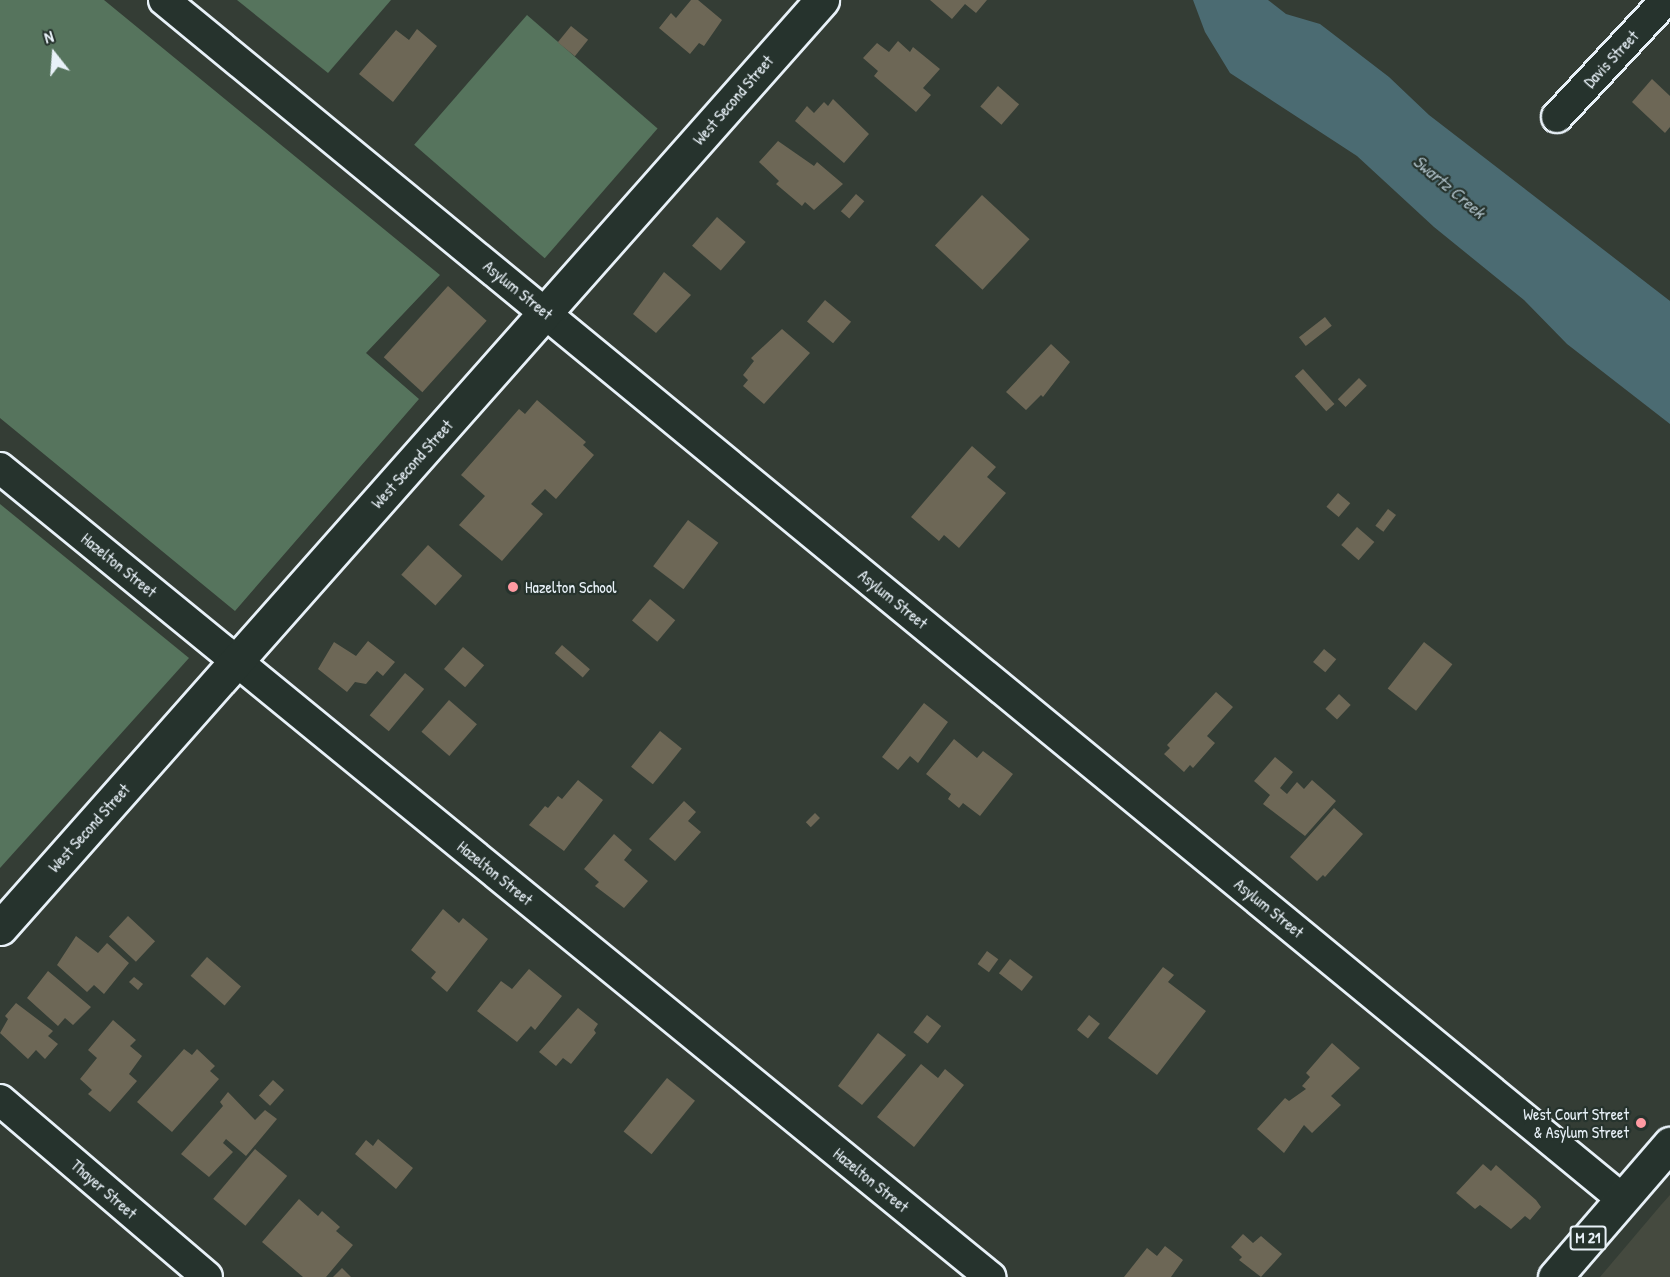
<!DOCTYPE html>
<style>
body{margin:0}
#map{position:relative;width:1670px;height:1277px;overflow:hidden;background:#343d35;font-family:"Patrick Hand",sans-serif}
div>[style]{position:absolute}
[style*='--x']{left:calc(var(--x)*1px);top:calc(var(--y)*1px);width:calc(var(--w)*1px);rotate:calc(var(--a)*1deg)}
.built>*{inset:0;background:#454a3f}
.green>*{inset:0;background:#56745d;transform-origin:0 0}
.water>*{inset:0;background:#4b6b72}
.building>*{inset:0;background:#6d6756;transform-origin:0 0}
.roads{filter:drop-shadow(2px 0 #e8f1f8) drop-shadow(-2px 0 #e8f1f8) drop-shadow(0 2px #e8f1f8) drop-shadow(0 -2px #e8f1f8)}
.street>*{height:30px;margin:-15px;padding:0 15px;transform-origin:15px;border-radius:15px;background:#26332d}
.secondary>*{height:33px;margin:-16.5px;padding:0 16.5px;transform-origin:16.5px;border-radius:16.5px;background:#26332d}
.primary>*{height:33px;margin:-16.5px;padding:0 16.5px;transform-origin:16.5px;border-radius:16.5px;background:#26332d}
.dots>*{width:16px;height:16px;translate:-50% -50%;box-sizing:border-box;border:3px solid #26332d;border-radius:50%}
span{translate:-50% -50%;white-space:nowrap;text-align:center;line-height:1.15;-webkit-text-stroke:4.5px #26332d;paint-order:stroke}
.shield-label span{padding:2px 4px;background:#26332d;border:2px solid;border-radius:4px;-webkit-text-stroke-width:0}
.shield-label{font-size:15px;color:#e8f1f8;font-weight:700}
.street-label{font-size:16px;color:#e8f1f8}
.poi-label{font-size:16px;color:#e8f1f8}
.left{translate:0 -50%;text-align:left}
.right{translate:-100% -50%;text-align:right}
.water-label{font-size:18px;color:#a9bbc2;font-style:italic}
.north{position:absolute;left:24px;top:24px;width:60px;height:60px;-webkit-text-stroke:4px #26332d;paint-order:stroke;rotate:343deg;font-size:16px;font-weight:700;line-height:24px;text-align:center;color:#e8f1f8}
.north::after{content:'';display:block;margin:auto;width:21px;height:27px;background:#e8f1f8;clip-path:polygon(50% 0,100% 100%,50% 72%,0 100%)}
</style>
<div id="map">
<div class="built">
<i style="clip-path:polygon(1670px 1195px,1670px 1277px,1600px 1277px,1661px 1205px)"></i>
</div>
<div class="green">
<i style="clip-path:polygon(0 0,104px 0,440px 275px,366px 353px,419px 399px,235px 611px,0 418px)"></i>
<i style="clip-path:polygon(237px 0,391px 0,328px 73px)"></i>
<i style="left:527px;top:15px;width:173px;height:172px;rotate:41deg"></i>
<i style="clip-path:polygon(0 504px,189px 658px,0 868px)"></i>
</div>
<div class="water">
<i style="clip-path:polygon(1193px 0,1268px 0,1286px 14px,1320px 24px,1389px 77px,1429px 115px,1670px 301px,1670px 424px,1567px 344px,1524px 300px,1434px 227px,1357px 156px,1230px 73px,1205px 32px)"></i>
</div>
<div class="building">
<i style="clip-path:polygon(691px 0,698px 0,722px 20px,704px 46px,699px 43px,690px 54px,659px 28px,671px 13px,676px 18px)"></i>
<i style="clip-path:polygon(930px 0,987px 0,976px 13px,965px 4px,952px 19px)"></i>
<i style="left:571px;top:26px;width:22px;height:21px;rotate:39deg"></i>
<i style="clip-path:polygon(417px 29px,437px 46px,393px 102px,359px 74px,396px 30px,409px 40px)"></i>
<i style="clip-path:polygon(898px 41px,910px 52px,913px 47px,940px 69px,923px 88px,931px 95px,916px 112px,874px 76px,878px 71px,863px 58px,877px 43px,889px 52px)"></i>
<i style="clip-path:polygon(1652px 79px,1670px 96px,1670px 127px,1665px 133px,1632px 102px)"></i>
<i style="left:998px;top:86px;width:28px;height:27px;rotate:41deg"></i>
<i style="clip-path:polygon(833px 99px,869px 134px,844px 163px,795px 121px,807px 106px,814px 113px,824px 102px,828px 106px)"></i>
<i style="clip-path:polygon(778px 141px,814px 166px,817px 162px,843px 184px,814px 210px,805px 202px,802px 206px,776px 184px,779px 181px,759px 162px)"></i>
<i style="left:856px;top:194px;width:11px;height:23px;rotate:41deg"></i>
<i style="left:982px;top:195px;width:65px;height:69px;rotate:43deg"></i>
<i style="left:717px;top:217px;width:38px;height:38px;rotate:41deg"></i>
<i style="clip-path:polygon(664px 272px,691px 295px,656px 333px,633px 314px)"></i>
<i style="left:448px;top:286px;width:52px;height:96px;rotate:42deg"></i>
<i style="left:825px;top:300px;width:34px;height:28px;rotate:40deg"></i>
<i style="left:1325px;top:317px;width:11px;height:33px;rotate:52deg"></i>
<i style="clip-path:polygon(782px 329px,810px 353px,764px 404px,743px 386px,748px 380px,743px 375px,754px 361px,751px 358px)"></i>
<i style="clip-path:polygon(1051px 344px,1070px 362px,1043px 397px,1041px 395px,1026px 410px,1006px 392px)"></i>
<i style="left:1303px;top:369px;width:47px;height:11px;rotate:48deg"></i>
<i style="left:1359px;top:378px;width:11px;height:30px;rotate:45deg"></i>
<i style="clip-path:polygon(537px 400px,586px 442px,583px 445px,594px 455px,556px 499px,545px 489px,531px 504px,543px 514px,502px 561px,459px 525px,485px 496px,461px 475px,519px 409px,525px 414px)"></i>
<i style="clip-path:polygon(972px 446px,996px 467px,987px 477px,1006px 493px,959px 548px,944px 535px,939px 541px,911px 517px)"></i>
<i style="left:1338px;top:493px;width:16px;height:18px;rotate:40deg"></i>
<i style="left:1388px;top:509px;width:10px;height:21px;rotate:37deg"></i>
<i style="left:688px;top:520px;width:38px;height:58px;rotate:37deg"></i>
<i style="left:1357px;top:527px;width:23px;height:24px;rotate:41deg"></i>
<i style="left:428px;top:545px;width:46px;height:40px;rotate:42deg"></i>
<i style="left:650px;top:599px;width:33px;height:28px;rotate:40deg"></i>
<i style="clip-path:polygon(368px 641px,395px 662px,383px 676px,377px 671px,366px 684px,355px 682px,347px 692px,318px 669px,334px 642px,356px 656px)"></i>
<i style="left:1424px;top:642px;width:36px;height:59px;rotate:38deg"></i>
<i style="left:562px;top:645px;width:37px;height:11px;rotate:41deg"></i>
<i style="left:463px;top:647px;width:28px;height:29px;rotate:41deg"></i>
<i style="left:1324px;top:649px;width:16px;height:17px;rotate:40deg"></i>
<i style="left:405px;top:673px;width:25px;height:55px;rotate:40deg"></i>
<i style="clip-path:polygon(1216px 692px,1233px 707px,1207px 736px,1215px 743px,1193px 768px,1190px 765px,1184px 772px,1164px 754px,1170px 748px,1167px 745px)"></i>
<i style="left:1339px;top:694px;width:16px;height:20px;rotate:43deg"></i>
<i style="left:449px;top:700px;width:37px;height:42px;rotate:41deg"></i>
<i style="clip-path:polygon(924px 703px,948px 722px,918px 763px,910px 756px,898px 770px,882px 757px)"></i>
<i style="left:660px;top:731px;width:28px;height:46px;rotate:39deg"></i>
<i style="clip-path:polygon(954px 739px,977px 758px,983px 751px,1013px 774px,980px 816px,963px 803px,959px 808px,948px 799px,951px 794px,926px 774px)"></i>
<i style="clip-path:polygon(1275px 757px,1293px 772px,1280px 788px,1287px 794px,1297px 782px,1304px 789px,1312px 780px,1336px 801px,1305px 836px,1263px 804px,1270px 795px,1254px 781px)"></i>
<i style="clip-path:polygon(578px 780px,603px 800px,564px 851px,529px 825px,545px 806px,548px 808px,558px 796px,562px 799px)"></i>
<i style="clip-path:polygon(684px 801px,696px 812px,688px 821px,701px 832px,675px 861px,649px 839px)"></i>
<i style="clip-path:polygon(1334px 808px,1363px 834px,1325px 877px,1323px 875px,1317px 881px,1290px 857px)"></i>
<i style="left:815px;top:813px;width:7px;height:13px;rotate:45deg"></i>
<i style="clip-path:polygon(614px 834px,632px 850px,624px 860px,648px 881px,624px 908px,595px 886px,599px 882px,584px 869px)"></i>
<i style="clip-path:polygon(443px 909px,459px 923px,463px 918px,488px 939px,447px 992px,431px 978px,436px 972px,411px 950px)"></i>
<i style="left:128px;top:916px;width:37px;height:28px;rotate:43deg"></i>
<i style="clip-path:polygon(76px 936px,98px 953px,107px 943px,129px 963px,104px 994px,94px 985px,87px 992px,57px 965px)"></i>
<i style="left:987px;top:951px;width:14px;height:16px;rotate:36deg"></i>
<i style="left:207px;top:957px;width:45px;height:25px;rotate:41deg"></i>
<i style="left:1010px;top:959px;width:29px;height:18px;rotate:38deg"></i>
<i style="clip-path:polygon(1163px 967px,1174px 975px,1168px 982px,1206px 1011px,1157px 1075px,1108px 1038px)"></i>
<i style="clip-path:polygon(529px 969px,562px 996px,535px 1030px,531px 1026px,517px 1042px,477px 1011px,501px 981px,512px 989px)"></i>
<i style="clip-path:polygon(48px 971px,91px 1007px,73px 1025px,65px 1018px,58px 1026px,27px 998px)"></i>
<i style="clip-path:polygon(134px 977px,143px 984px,138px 990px,129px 982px)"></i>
<i style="clip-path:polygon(16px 1003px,53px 1031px,48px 1036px,58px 1044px,45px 1059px,36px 1050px,28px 1059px,0 1033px,8px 1019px,5px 1016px)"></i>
<i style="clip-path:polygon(578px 1008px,598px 1024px,594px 1030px,596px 1033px,571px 1064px,563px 1058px,556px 1066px,539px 1052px)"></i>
<i style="left:927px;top:1015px;width:18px;height:22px;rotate:38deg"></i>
<i style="left:1089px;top:1015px;width:14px;height:19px;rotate:39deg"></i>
<i style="clip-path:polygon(113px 1020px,136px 1040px,130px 1046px,142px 1056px,129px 1074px,137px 1081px,110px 1112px,88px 1094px,92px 1090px,80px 1079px,97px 1058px,88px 1050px)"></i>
<i style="clip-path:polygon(878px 1033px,906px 1055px,862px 1105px,838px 1086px)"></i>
<i style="clip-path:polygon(1332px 1043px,1360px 1068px,1331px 1096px,1341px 1105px,1312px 1133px,1304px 1125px,1284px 1153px,1257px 1129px,1285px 1098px,1289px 1101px,1306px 1089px,1302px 1086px,1310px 1077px,1306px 1073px)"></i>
<i style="clip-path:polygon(184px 1049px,192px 1055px,197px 1049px,215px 1066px,210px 1071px,219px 1079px,172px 1132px,137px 1102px)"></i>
<i style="clip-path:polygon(921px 1064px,938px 1078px,945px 1069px,964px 1085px,914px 1147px,877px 1117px)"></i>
<i style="left:667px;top:1078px;width:36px;height:69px;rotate:39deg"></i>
<i style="left:273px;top:1080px;width:15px;height:21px;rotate:42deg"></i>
<i style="clip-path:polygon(228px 1092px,255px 1120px,265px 1110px,277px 1119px,246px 1156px,226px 1139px,223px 1143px,233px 1152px,209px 1177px,181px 1154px,223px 1106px,220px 1102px)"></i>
<i style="clip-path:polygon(378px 1139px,413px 1168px,396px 1189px,355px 1154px,366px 1140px,373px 1146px)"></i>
<i style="left:255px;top:1149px;width:42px;height:65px;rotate:40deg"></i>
<i style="clip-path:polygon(1483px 1164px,1491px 1171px,1496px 1165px,1536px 1200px,1541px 1207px,1530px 1220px,1525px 1216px,1511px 1229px,1480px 1205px,1475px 1209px,1456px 1193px)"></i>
<i style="clip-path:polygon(299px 1199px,318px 1216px,322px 1211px,340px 1227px,336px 1231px,353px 1245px,326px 1277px,303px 1277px,262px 1242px)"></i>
<i style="clip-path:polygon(1243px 1234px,1253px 1243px,1261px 1236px,1282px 1254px,1261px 1277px,1239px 1260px,1242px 1257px,1231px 1247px)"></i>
<i style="clip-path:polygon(1165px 1246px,1183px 1260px,1171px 1277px,1124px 1277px,1147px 1248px,1157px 1256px)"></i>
<i style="clip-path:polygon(342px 1268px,351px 1277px,333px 1277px)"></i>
</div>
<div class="roads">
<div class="street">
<i style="--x:164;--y:0;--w:1888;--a:39.43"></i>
<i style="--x:1557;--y:117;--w:160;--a:-47"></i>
<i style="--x:0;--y:468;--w:1279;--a:39.25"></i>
<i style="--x:0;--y:1100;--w:272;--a:40.5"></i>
</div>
<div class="secondary">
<i style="--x:0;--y:928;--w:1240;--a:-48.47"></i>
</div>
<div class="primary">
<i style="--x:1555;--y:1277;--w:176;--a:-49.2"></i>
</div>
</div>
<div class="dots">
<i style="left:513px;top:587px;background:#ff9aa2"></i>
<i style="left:1641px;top:1123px;background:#ff9aa2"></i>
</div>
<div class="shield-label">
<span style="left:1588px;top:1238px">M 21</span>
</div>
<div class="street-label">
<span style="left:1611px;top:59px;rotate:-47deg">Davis Street</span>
<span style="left:733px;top:100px;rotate:-49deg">West Second Street</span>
<span style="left:518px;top:290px;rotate:39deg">Asylum Street</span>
<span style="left:412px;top:464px;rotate:-48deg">West Second Street</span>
<span style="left:119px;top:565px;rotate:39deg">Hazelton Street</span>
<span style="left:893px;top:599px;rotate:39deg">Asylum Street</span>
<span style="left:89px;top:828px;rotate:-48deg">West Second Street</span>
<span style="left:495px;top:873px;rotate:39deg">Hazelton Street</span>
<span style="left:1269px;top:908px;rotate:39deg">Asylum Street</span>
<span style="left:871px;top:1180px;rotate:39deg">Hazelton Street</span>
<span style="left:104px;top:1189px;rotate:41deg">Thayer Street</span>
</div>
<div class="poi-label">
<span class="left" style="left:525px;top:587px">Hazelton School</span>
<span class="right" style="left:1629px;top:1123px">West Court Street<br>&amp; Asylum Street</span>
</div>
<div class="water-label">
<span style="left:1449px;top:187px;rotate:40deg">Swartz Creek</span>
</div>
<div class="north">N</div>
</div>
